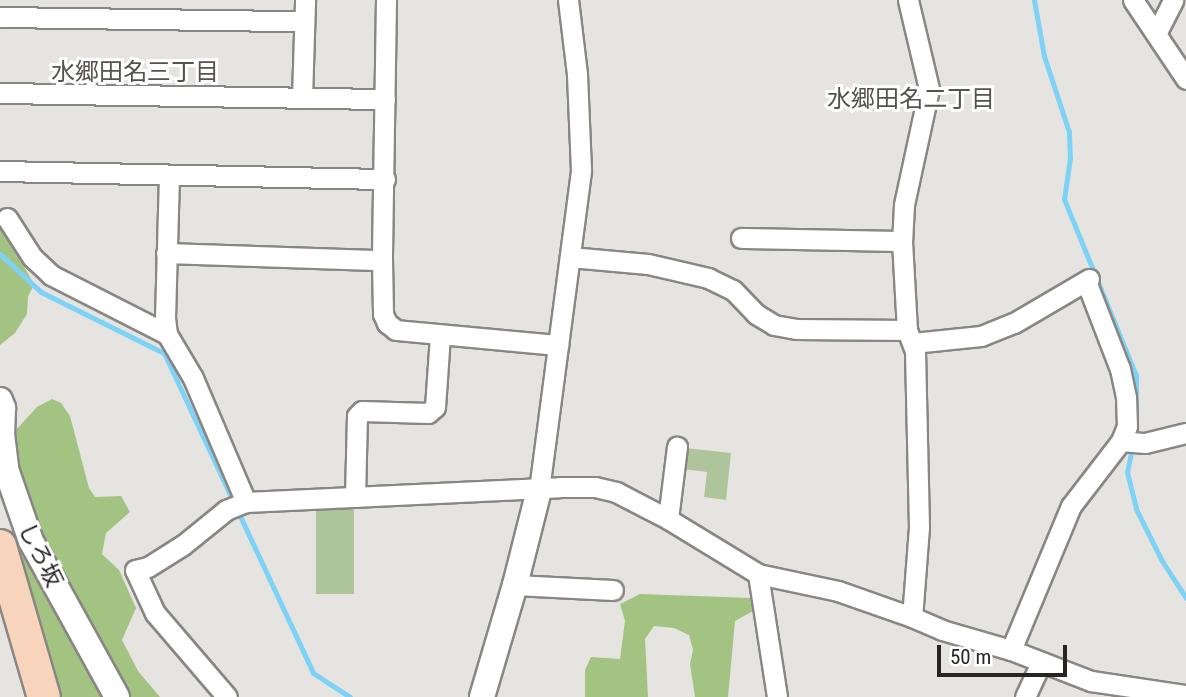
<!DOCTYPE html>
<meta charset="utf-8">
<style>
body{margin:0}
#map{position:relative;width:1186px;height:697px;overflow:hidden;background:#e6e4e0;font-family:"Roboto Condensed","Noto Sans JP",sans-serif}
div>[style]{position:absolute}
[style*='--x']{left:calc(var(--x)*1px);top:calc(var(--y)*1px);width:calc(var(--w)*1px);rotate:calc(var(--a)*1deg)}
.green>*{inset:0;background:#aec49a;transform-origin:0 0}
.forest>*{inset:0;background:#a2c381}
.stream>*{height:5px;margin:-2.5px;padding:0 2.5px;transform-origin:2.5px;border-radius:2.5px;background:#7dd2f6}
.roads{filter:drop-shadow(2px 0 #898783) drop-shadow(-2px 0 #898783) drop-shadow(0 2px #898783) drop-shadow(0 -2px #898783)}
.minor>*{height:19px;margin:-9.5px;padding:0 9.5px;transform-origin:9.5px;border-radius:9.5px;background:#fff}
.tertiary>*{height:24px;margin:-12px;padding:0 12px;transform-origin:12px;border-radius:12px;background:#fff}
.primary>*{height:32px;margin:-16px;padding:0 16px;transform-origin:16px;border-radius:16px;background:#f9d4bd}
span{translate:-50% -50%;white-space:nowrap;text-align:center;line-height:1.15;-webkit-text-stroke:6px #fff;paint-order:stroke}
.street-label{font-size:23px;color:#262523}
.neighbourhood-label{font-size:24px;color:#555350}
.scale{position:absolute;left:937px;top:645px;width:130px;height:32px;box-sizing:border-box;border:4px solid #262523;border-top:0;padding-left:9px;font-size:21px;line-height:24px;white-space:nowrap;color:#262523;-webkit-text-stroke:5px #fff;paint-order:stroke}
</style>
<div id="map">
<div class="green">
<i style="clip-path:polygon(685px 448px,731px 453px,726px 500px,704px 497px,707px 472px,683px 469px)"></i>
<i style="left:316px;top:509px;width:38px;height:85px"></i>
</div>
<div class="forest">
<i style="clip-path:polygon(0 212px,14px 249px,34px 284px,28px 297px,27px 314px,15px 333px,0 345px)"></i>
<i style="clip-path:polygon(52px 399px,61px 403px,70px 416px,89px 488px,95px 497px,121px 496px,130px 512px,106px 533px,102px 554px,119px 570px,136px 608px,122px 640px,138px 671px,160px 697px,128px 697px,62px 591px,19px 482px,14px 432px,37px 407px)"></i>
<i style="clip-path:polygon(25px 556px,53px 609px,103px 697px,61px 697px,32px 593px,19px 560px)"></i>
<i style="clip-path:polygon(640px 594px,751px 598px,753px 611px,735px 621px,728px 697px,695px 697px,690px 664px,693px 650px,689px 635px,674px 628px,654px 626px,645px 639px,648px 697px,585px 697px,585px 670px,591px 657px,620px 659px,625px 621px,620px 604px)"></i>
</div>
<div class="stream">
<i style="--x:1034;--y:0;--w:57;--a:79.9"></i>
<i style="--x:1044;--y:56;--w:80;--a:71.8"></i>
<i style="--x:1069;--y:132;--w:26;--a:88"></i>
<i style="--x:1070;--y:158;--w:41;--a:98.3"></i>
<i style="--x:1064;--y:199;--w:190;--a:67.8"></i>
<i style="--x:1136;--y:375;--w:54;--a:90"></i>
<i style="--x:1136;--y:429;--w:44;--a:101.8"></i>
<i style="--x:1127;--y:472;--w:38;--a:76"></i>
<i style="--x:1136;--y:509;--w:58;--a:63.4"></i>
<i style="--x:1162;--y:561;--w:44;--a:57"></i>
<i style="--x:0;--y:254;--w:56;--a:42.8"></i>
<i style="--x:41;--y:292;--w:137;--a:26.4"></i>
<i style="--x:164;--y:353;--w:353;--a:65"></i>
<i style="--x:313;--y:673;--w:44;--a:33"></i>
</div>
<div class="roads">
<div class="minor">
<i style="--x:386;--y:0;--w:260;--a:90.9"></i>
<i style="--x:382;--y:260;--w:54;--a:88.9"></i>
<i style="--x:383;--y:314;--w:10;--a:66"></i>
<i style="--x:387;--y:323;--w:11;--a:38"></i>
<i style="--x:396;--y:330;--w:163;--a:5.3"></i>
<i style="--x:908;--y:0;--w:91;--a:76.7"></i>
<i style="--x:929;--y:89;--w:119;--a:102.2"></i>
<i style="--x:904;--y:205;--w:36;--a:93"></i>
<i style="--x:902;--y:241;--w:89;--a:86.8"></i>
<i style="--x:907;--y:330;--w:22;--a:69"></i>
<i style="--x:915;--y:351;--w:176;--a:88.7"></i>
<i style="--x:919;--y:527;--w:90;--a:94.4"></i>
<i style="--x:912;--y:617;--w:33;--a:23"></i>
<i style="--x:942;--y:630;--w:72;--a:16.2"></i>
<i style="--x:1011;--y:650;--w:156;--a:-67.4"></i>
<i style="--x:1071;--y:506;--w:82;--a:-52.4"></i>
<i style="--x:1121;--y:441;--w:16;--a:-68"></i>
<i style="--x:1127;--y:426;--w:29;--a:-92"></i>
<i style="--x:1126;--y:397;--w:29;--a:-102"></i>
<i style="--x:1120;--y:369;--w:94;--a:-111.1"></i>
<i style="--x:1133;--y:0;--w:95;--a:56.1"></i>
<i style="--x:0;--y:17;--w:304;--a:0.8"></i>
<i style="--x:1157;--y:32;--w:36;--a:-63"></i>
<i style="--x:0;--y:93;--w:385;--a:0.9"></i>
<i style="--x:302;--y:98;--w:98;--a:-88.2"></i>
<i style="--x:0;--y:171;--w:385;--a:1.2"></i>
<i style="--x:169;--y:175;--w:143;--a:91.6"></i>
<i style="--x:165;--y:318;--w:16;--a:83"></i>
<i style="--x:167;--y:334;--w:51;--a:59.4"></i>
<i style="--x:193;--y:378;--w:135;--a:66.9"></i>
<i style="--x:246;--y:502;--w:314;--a:-2.7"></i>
<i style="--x:560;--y:487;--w:35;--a:0"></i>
<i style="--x:595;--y:487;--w:22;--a:13"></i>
<i style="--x:616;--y:492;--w:59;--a:27.4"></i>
<i style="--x:668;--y:519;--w:105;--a:31.4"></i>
<i style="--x:758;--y:574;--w:124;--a:81.2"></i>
<i style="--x:7;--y:218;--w:46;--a:57.3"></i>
<i style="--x:32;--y:257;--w:26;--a:43"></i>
<i style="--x:51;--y:275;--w:130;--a:27"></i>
<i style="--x:741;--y:238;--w:161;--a:1.1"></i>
<i style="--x:166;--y:253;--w:216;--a:1.9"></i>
<i style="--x:570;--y:257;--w:78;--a:5.1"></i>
<i style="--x:648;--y:264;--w:62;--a:13.1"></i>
<i style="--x:708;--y:278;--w:28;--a:26"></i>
<i style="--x:733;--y:290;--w:33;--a:46"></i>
<i style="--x:756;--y:314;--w:21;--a:31"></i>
<i style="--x:774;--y:325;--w:22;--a:10"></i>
<i style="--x:796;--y:329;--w:111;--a:0.5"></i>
<i style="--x:913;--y:343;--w:68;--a:-5.9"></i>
<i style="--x:981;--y:336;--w:35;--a:-22"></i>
<i style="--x:1014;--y:323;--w:87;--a:-30.4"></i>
<i style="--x:1121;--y:441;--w:24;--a:5"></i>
<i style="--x:1145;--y:443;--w:42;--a:-13.7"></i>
<i style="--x:539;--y:490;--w:323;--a:-82.5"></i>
<i style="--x:581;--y:170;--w:96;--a:-92.4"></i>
<i style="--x:577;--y:74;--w:75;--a:-96.9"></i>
<i style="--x:355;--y:497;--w:81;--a:-88.6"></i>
<i style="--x:357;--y:416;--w:7;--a:-45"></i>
<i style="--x:362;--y:411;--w:66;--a:1.7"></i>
<i style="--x:428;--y:413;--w:9;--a:-41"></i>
<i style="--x:435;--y:407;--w:72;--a:-86"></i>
<i style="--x:668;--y:519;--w:73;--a:-82.9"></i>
<i style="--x:758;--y:574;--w:82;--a:12"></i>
<i style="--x:838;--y:591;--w:78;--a:19.4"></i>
<i style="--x:515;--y:585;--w:98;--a:2.9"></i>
<i style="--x:1011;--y:650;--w:86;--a:21.2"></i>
<i style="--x:1091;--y:681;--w:96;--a:8.4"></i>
<i style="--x:227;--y:697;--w:111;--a:-130.6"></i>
<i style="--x:155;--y:613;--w:47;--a:-114.9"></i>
<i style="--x:135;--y:570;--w:13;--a:-13"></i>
<i style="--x:148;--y:567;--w:41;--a:-32.2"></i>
<i style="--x:183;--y:545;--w:55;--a:-39.1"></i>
<i style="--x:226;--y:510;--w:22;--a:-22"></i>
<i style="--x:1025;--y:697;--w:38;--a:-65"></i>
</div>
<div class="tertiary">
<i style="--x:0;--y:400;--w:9;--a:69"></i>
<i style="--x:3;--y:408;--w:26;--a:92"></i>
<i style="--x:2;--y:434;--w:35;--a:83"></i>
<i style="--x:6;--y:469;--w:76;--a:70.9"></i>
<i style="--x:31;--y:541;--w:178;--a:61.1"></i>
<i style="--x:482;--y:697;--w:117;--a:-73.6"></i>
<i style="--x:515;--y:585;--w:98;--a:-75.8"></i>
</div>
<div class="primary">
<i style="--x:0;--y:546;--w:157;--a:73.8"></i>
</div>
</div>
<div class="street-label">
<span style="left:40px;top:555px;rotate:64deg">しろ坂</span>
</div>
<div class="neighbourhood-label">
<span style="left:135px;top:73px">水郷田名三丁目</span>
<span style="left:911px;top:100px">水郷田名二丁目</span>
</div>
<div class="scale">50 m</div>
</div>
